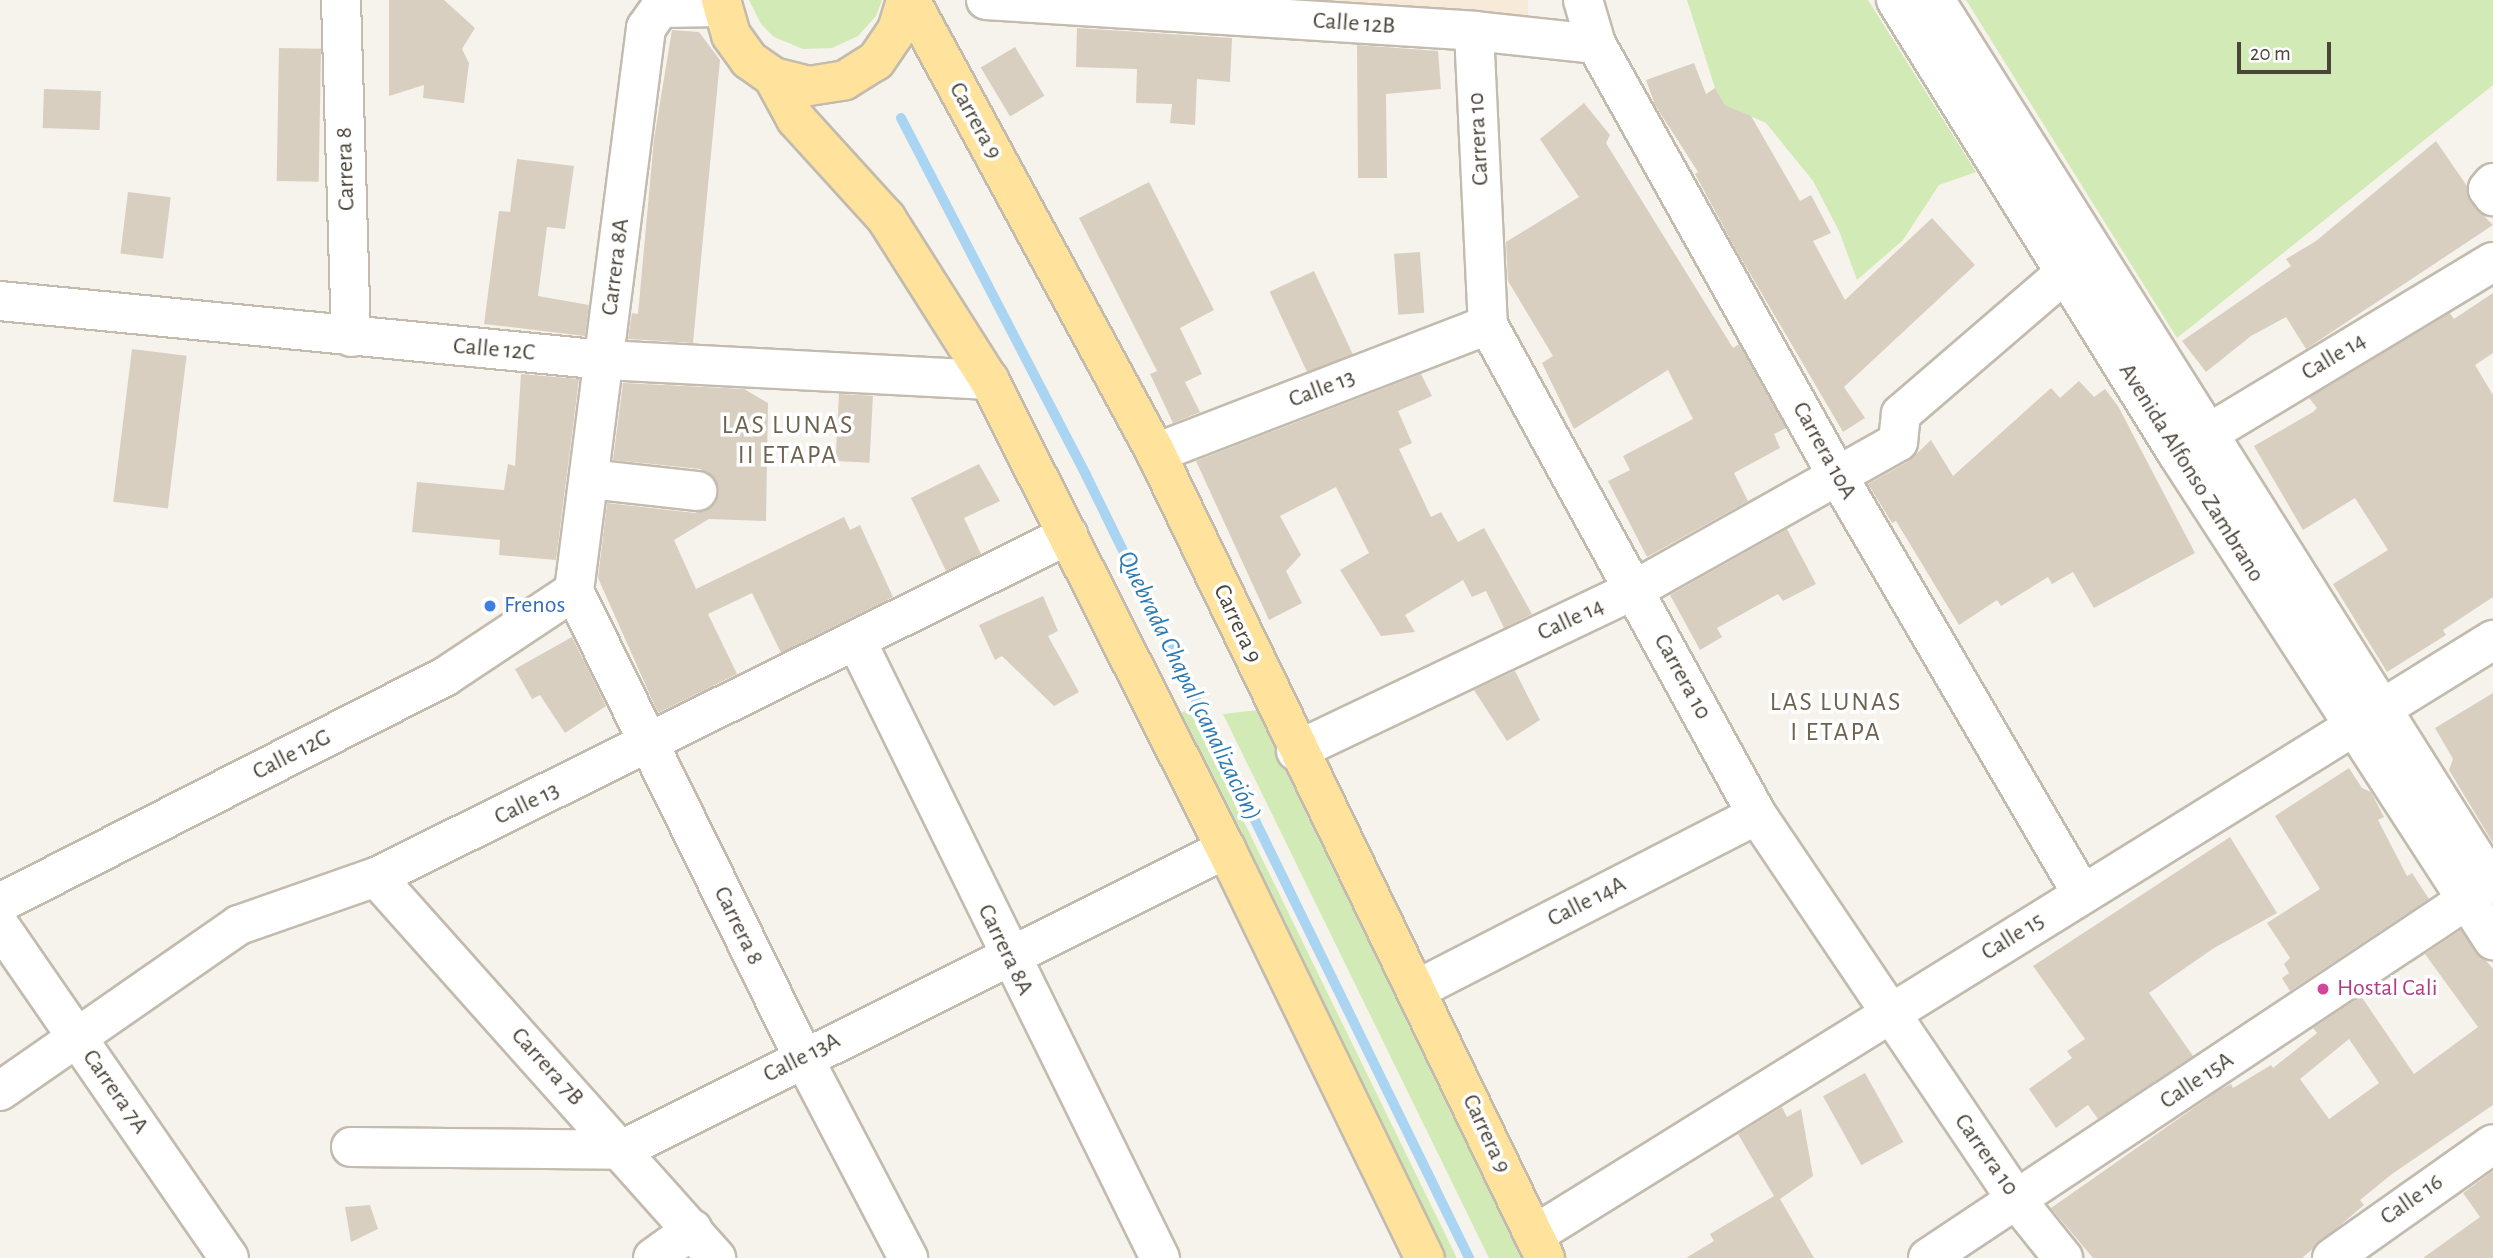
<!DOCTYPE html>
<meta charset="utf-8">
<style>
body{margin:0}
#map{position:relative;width:2493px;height:1258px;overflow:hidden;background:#f6f3ec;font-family:"Alegreya Sans",sans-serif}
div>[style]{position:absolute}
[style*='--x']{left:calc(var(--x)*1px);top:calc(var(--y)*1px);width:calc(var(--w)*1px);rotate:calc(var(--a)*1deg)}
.commercial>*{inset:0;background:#f7ead8}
.green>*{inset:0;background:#d2eab5;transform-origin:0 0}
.stream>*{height:10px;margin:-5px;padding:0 5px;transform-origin:5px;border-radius:5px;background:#a9d4f2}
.building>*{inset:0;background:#d8cfc1;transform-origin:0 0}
.roads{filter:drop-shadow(2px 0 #c2bbae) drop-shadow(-2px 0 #c2bbae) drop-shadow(0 2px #c2bbae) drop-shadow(0 -2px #c2bbae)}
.minor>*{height:38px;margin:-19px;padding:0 19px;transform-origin:19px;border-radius:19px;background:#fff}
.major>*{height:38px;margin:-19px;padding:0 19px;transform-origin:19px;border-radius:19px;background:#ffe39c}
.dots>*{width:19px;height:19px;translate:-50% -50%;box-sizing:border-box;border:4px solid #fff;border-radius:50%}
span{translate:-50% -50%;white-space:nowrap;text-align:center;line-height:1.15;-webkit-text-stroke:7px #fff;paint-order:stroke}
.street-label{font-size:24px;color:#4b4439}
.shop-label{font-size:24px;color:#366cbe}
.left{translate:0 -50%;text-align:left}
.hotel-label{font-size:24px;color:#b23c85}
.neighbourhood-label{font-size:26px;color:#6e6250;letter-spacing:2px}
.water-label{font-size:26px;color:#2e7ab2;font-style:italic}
.scale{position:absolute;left:2237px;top:42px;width:94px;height:32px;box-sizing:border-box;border:4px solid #4b4439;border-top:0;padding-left:9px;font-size:21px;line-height:24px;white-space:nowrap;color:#4b4439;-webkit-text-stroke:5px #fff;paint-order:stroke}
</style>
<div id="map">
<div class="commercial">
<i style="clip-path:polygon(1171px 0,1528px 0,1528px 17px,1171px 13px)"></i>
</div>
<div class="green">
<i style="clip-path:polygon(749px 0,882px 0,876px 16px,858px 36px,832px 48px,803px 49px,774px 37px,761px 24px)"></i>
<i style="clip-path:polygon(1687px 0,1868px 0,1976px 172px,1939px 185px,1903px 240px,1857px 280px,1839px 231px,1813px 181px,1766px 123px,1725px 105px,1715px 88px)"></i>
<i style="clip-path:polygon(1966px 0,2493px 0,2493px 85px,2177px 338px)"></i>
<i style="left:1189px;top:709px;width:611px;height:22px;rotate:64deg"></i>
<i style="clip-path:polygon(1258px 710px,1522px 1258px,1489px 1258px,1223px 714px)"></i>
</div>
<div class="stream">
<i style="--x:901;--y:118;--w:402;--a:62.6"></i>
<i style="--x:1086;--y:475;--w:872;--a:63.93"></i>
</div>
<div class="building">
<i style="clip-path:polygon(389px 0,444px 0,475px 28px,462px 49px,469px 63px,464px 103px,423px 98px,424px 85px,389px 96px)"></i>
<i style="clip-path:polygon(1077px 28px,1232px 38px,1230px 82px,1197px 79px,1195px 125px,1170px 123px,1172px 104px,1136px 103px,1137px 69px,1076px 67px)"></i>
<i style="clip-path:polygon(672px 30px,699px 32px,720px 60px,693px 343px,628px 339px,632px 313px,638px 314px,654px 139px)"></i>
<i style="clip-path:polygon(1357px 45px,1438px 51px,1441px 89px,1386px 94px,1387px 178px,1358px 178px)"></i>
<i style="left:1015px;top:47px;width:57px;height:40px;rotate:59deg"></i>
<i style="left:279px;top:48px;width:42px;height:133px;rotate:1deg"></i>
<i style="clip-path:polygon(1694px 63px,1706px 94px,1715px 88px,1725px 105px,1751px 116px,1800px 201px,1811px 195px,1831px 233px,1813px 241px,1845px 300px,1932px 218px,1975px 265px,1844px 387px,1865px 418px,1843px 432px,1735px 248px,1695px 174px,1698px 172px,1655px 105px,1646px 80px)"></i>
<i style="left:44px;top:89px;width:57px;height:39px;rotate:2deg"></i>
<i style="clip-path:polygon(1584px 103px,1610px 135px,1606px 143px,1733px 348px,1739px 344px,1786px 428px,1774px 434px,1780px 448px,1734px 473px,1748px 501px,1647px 557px,1608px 481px,1630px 470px,1623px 456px,1693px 419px,1668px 370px,1574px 429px,1542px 363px,1553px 356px,1508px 281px,1506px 242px,1579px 197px,1540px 139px)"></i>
<i style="clip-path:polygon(2436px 141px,2467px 186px,2470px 202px,2493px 225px,2306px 349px,2286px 317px,2251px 336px,2206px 372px,2182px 341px,2291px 266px,2286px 259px,2316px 241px)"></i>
<i style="clip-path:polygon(517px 159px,574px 166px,565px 229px,547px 227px,538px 296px,589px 305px,585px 336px,484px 324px,499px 211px,510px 212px)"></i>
<i style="clip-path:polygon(1149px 182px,1214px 310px,1180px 328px,1202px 374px,1185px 382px,1200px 412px,1173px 423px,1150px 374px,1157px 371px,1079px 218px)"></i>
<i style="left:128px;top:192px;width:43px;height:62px;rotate:7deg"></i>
<i style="left:1420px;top:252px;width:61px;height:26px;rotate:86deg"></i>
<i style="left:1314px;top:271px;width:92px;height:49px;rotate:65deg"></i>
<i style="clip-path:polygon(2493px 293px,2493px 353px,2475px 365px,2493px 395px,2493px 597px,2443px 630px,2446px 635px,2387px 672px,2333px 584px,2388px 550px,2355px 498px,2303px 530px,2254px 446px,2313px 412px,2317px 408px,2309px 398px,2450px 313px,2454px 319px)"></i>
<i style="left:132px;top:349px;width:55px;height:154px;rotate:7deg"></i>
<i style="clip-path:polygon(521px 374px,579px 379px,556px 560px,499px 555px,500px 540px,412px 532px,417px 482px,504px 490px,508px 464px,515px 466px)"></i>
<i style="clip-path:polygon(1421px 374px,1432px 396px,1398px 411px,1412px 443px,1399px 449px,1431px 517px,1441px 512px,1458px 542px,1484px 528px,1532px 614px,1504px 628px,1486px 591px,1472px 597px,1463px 580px,1405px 615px,1415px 632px,1381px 636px,1340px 570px,1369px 553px,1336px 487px,1280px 516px,1301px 555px,1286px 571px,1302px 603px,1269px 620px,1196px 461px)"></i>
<i style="clip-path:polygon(2079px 381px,2094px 397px,2105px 389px,2118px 406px,2195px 553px,2094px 608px,2073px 572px,2052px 584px,2048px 577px,2001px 606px,1997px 600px,1959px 625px,1896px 521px,1892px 523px,1868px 484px,1909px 461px,1931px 440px,1953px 476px,2051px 388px,2060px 398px)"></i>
<i style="clip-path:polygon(623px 383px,744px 389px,768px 403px,766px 521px,709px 519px,674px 540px,696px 589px,844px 517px,850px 530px,860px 525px,893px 597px,781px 653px,752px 593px,708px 614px,737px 674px,658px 713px,598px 578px,607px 503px,695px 513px,714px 504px,719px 493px,710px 474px,700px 469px,613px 460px)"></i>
<i style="left:839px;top:394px;width:34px;height:67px;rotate:3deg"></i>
<i style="clip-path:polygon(979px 464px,1000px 501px,964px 518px,981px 554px,946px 571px,911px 498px)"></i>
<i style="clip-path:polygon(1787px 529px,1816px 584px,1783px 601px,1778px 594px,1717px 628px,1722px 637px,1700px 650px,1670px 595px)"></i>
<i style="clip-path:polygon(1043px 596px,1058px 631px,1048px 636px,1079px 692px,1054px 706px,1002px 656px,995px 660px,979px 625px)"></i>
<i style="clip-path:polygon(572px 637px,606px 706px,565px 733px,540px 695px,532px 699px,515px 669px)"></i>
<i style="clip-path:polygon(1515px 671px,1540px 720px,1507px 741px,1474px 690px)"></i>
<i style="clip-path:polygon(2493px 693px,2493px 843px,2449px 770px,2453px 759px,2435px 728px)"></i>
<i style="clip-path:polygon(2349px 768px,2362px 788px,2371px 792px,2384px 817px,2378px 820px,2407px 876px,2412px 873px,2429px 899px,2290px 991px,2282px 978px,2289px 973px,2284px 964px,2290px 958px,2267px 923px,2320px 889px,2275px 816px)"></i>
<i style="clip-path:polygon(2230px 837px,2277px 913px,2214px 948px,2149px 993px,2193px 1056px,2098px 1119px,2088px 1105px,2056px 1128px,2029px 1089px,2072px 1058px,2067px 1051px,2085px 1039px,2033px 966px)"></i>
<i style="clip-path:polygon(evenodd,2461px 930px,2493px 969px,2493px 1105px,2392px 1174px,2360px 1200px,2364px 1205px,2302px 1258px,2093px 1258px,2051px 1208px,2218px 1091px,2231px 1084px,2233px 1088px,2271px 1065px,2273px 1068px,2317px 1033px,2313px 1028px,2361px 996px,2414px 1074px,2478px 1027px,2425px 954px,2461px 930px,2349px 1039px,2379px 1083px,2329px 1119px,2300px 1079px,2349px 1039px)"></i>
<i style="left:1865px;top:1073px;width:79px;height:48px;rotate:61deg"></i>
<i style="clip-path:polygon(1782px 1107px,1787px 1117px,1801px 1109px,1813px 1176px,1780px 1199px,1814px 1258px,1686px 1258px,1714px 1241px,1710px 1234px,1774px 1196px,1738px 1134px)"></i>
<i style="clip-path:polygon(2493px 1171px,2493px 1258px,2423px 1258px,2480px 1217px,2463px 1193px)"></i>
<i style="clip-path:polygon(370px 1205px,378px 1229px,351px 1242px,345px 1207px)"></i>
</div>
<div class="roads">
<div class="minor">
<i style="--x:341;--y:0;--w:337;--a:88.3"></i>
<i style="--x:986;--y:0;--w:489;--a:3.6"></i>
<i style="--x:1474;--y:31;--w:123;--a:6.1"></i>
<i style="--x:1583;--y:0;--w:46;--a:73.5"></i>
<i style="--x:1596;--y:44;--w:497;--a:60.8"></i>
<i style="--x:1839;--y:478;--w:482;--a:59.7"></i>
<i style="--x:1896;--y:0;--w:533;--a:58.19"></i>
<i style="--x:2177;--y:453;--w:581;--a:57.02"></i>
<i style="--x:1935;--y:0;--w:1046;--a:57.77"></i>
<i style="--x:1474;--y:31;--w:294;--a:87.3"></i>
<i style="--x:1488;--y:325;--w:559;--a:61.23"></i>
<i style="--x:1757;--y:815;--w:467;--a:56"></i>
<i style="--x:2018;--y:1202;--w:72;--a:51.2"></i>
<i style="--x:2493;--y:183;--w:8;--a:130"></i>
<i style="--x:2488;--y:189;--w:9;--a:54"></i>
<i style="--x:0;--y:301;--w:608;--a:5.57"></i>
<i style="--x:605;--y:360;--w:385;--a:3"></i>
<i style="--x:2186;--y:447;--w:358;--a:-31.1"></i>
<i style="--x:1156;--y:453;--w:356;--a:-21.1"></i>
<i style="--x:589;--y:479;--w:109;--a:6.3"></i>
<i style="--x:574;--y:591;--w:519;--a:63.83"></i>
<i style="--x:803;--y:1057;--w:227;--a:62.4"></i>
<i style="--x:574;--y:591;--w:568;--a:-82.71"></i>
<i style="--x:646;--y:28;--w:24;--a:-55"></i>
<i style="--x:660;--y:8;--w:62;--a:-0.9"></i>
<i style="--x:856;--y:640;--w:689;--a:63.81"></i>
<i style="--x:1296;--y:751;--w:374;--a:-25.5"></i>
<i style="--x:1634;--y:590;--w:303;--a:-29.3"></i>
<i style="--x:1898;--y:442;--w:28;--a:-84"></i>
<i style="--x:1901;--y:414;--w:216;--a:-40.7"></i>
<i style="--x:376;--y:877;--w:511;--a:48.25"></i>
<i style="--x:0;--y:903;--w:500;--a:-26.97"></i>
<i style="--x:446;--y:676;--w:154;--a:-33.6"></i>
<i style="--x:0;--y:926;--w:403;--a:55.4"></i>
<i style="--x:1418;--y:989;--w:381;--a:-27.2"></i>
<i style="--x:0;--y:1091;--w:291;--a:-34.8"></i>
<i style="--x:239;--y:925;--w:145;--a:-19.3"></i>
<i style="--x:376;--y:877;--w:772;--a:-26.3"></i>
<i style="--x:351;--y:1147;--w:270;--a:0.6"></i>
<i style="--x:621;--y:1150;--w:676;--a:-26.45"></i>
<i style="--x:1534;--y:1235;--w:1129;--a:-31.82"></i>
<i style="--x:653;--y:1258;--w:49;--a:-35.9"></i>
<i style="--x:1928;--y:1258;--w:645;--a:-33.62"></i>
<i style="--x:2332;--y:1258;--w:197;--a:-35.3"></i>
</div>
<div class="major">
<i style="--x:721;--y:0;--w:36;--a:74"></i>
<i style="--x:731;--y:35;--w:31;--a:54"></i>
<i style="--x:749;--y:60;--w:29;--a:35"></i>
<i style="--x:773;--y:77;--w:37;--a:14"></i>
<i style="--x:809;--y:86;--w:36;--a:-9"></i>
<i style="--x:845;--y:80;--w:36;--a:-32"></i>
<i style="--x:876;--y:61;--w:37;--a:-56"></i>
<i style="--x:897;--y:30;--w:31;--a:-73"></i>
<i style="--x:910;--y:0;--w:515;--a:61.5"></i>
<i style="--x:1156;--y:453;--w:894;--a:64.21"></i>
<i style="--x:773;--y:77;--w:48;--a:61.3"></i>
<i style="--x:796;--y:119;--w:134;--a:47.7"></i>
<i style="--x:886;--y:218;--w:192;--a:57.6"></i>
<i style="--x:989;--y:380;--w:525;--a:63.19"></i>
<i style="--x:1226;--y:849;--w:455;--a:64.1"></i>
</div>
</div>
<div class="dots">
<i style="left:490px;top:606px;background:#3f7fe0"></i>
<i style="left:2323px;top:989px;background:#d1479c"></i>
</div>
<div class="street-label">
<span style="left:1354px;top:24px;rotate:4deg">Calle 12B</span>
<span style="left:975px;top:121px;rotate:61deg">Carrera 9</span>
<span style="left:1479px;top:139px;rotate:-93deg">Carrera 10</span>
<span style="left:346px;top:169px;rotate:-92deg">Carrera 8</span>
<span style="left:616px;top:267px;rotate:-83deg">Carrera 8A</span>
<span style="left:494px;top:350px;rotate:5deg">Calle 12C</span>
<span style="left:2334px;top:357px;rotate:-31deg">Calle 14</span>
<span style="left:1322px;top:389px;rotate:-21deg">Calle 13</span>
<span style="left:1824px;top:451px;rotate:61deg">Carrera 10A</span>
<span style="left:2191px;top:473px;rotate:58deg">Avenida Alfonso Zambrano</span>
<span style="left:1571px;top:620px;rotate:-25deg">Calle 14</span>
<span style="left:1237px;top:624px;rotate:65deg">Carrera 9</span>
<span style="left:1682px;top:677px;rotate:61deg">Carrera 10</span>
<span style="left:292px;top:755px;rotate:-27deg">Calle 12G</span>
<span style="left:527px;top:804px;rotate:-26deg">Calle 13</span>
<span style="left:1587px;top:902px;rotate:-27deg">Calle 14A</span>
<span style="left:738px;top:926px;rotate:64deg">Carrera 8</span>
<span style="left:2013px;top:937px;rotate:-32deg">Calle 15</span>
<span style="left:1005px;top:950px;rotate:64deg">Carrera 8A</span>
<span style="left:802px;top:1058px;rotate:-27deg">Calle 13A</span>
<span style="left:547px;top:1067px;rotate:48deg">Carrera 7B</span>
<span style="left:2197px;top:1081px;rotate:-34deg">Calle 15A</span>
<span style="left:115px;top:1092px;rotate:55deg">Carrera 7A</span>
<span style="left:1486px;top:1134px;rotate:65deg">Carrera 9</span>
<span style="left:1986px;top:1155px;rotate:55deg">Carrera 10</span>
<span style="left:2412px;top:1200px;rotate:-35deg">Calle 16</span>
</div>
<div class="shop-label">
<span class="left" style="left:504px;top:606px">Frenos</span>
</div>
<div class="hotel-label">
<span class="left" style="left:2337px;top:989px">Hostal Cali</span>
</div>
<div class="neighbourhood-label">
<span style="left:788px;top:441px">LAS LUNAS<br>II ETAPA</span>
<span style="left:1836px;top:718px">LAS LUNAS<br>I ETAPA</span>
</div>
<div class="water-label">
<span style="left:1189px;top:686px;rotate:64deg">Quebrada Chapal (canalización)</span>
</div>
<div class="scale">20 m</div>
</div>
